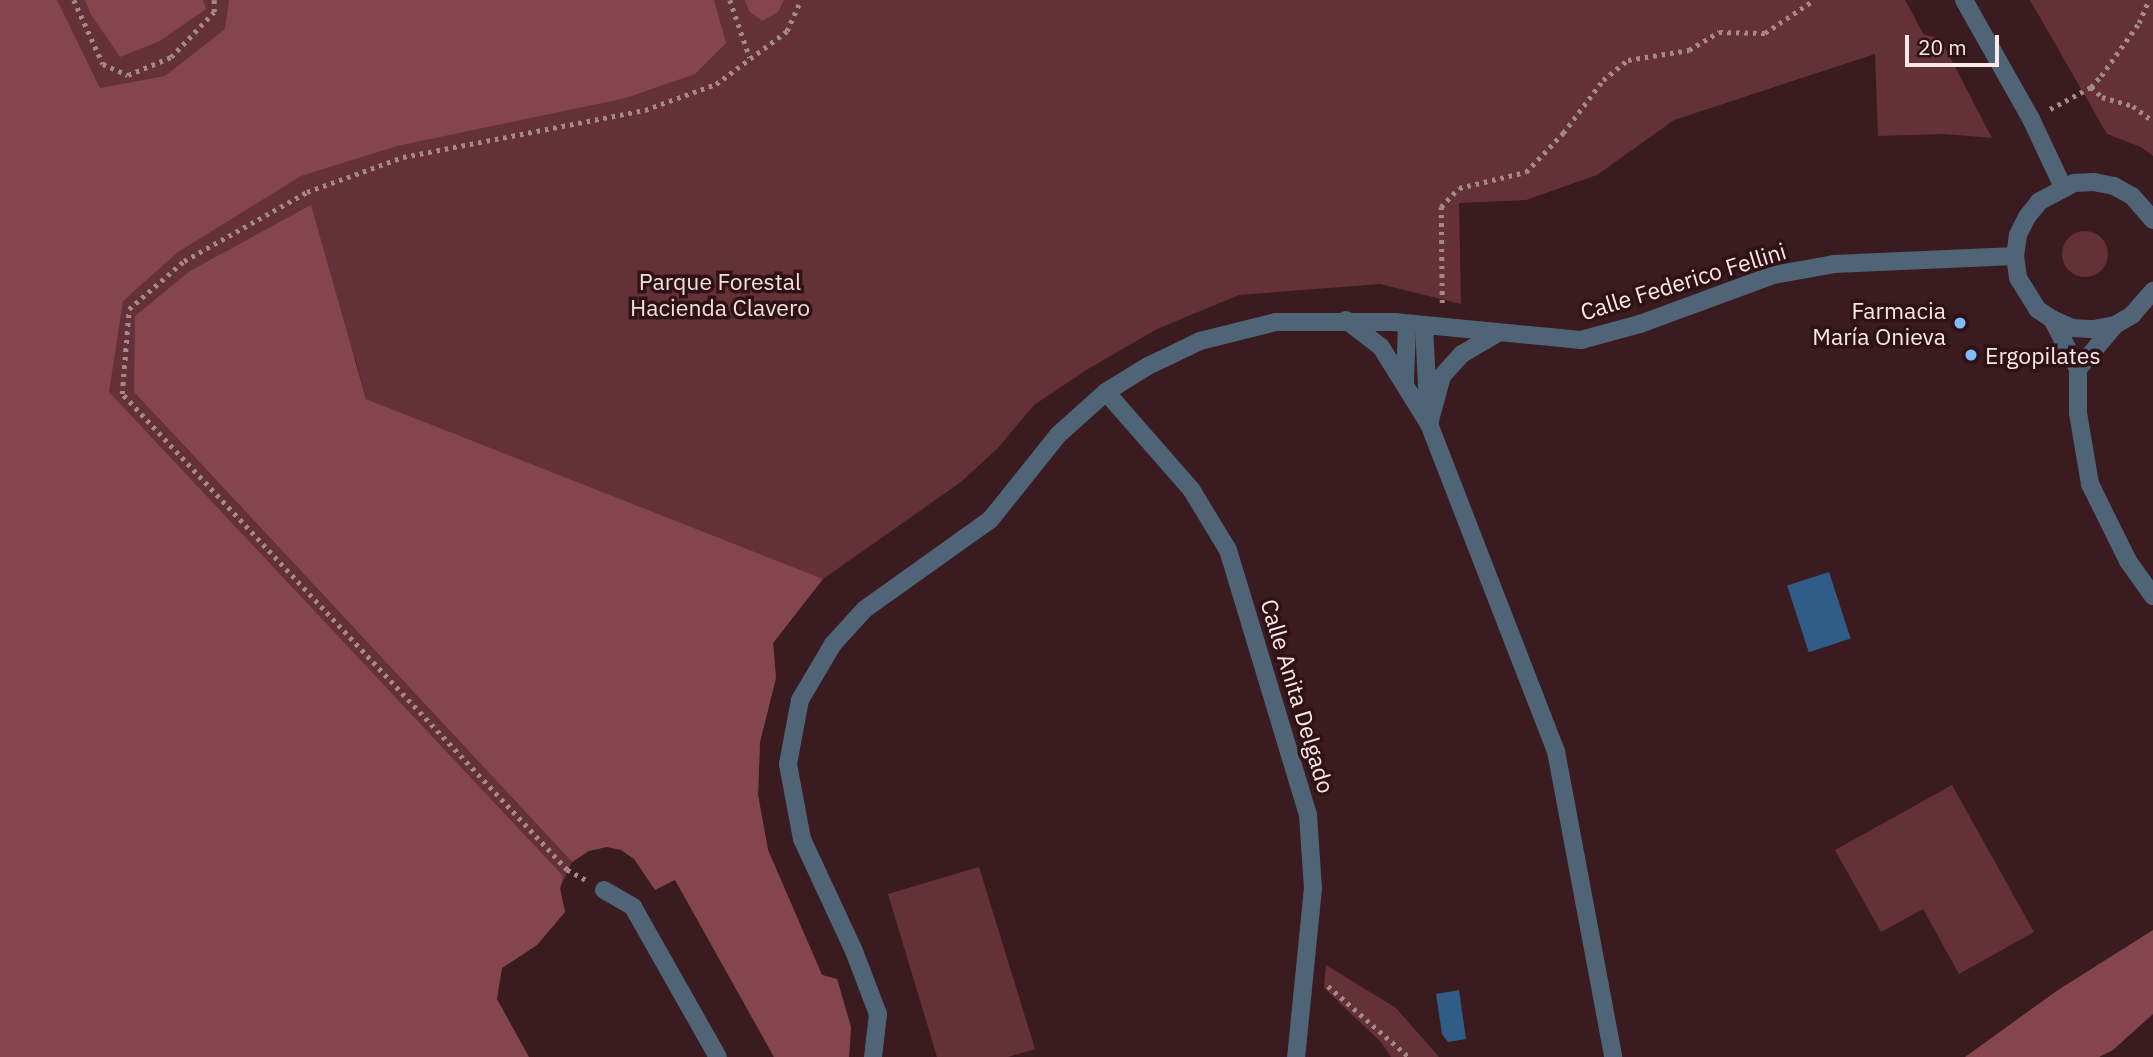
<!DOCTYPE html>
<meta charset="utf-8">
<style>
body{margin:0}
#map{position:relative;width:2153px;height:1057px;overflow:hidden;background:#3a1b1f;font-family:"IBM Plex Sans",sans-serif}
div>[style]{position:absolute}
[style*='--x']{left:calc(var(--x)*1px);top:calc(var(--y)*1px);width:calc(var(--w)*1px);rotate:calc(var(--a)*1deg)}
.green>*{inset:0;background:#653138}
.round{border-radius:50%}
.forest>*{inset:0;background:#84454d}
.water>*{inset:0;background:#2f5d88;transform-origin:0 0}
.path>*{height:4.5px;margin-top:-2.25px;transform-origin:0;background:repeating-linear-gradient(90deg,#a3898c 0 3.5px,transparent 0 8.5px)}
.minor>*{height:18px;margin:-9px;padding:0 9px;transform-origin:9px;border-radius:9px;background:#506477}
.dots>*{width:19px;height:19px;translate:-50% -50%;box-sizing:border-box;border:4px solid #2f1216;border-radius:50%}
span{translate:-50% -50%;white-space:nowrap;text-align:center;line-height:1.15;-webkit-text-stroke:7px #2f1216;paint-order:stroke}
.park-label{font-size:23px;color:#f2dddf}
.street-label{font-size:23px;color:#fde7e8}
.poi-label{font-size:23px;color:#fde7e8}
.right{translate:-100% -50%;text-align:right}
.left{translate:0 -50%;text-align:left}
.scale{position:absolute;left:1905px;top:35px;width:94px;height:32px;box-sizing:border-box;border:4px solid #fde7e8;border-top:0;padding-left:9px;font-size:21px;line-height:24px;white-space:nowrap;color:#fde7e8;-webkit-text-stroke:5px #2f1216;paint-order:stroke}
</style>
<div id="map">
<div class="green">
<i style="clip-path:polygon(0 0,1905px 0,1924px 35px,1940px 38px,1992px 138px,1945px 134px,1878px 136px,1875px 54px,1674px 120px,1597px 175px,1560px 188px,1526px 200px,1459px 203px,1461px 304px,1380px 284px,1239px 295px,1157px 329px,1088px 369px,1034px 405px,998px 448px,961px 482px,823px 579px,773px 643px,776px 678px,760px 742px,758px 795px,768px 850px,822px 975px,837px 979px,851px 1027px,849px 1057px,774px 1057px,426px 423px,366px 399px,355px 358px,158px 418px,572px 862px,560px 888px,565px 912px,537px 945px,502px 968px,496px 999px,0 1057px)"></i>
<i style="clip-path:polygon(2030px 0,2153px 0,2153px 156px,2141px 147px,2107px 134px)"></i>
<i class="round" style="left:2062px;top:231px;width:46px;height:46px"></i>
<i style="clip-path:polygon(1952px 785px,2034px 932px,1959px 974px,1923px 909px,1881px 932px,1835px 850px)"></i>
<i style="clip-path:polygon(979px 867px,1035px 1049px,1008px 1057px,937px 1057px,888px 894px)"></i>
<i style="clip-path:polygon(1326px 965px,1396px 1008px,1439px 1057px,1391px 1057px,1381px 1042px,1324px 988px)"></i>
</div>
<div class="forest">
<i style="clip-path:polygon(0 0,57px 0,100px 88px,165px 76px,225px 29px,229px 0,714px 0,726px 43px,695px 74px,626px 98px,397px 146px,301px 176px,178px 252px,123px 301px,109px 392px,563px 876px,560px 888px,565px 912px,537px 945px,502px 968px,497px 999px,529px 1057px,0 1057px)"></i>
<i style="clip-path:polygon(85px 0,203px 0,206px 9px,160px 41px,120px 57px,90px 13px)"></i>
<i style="clip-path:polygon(745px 0,784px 0,778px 12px,762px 21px,749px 11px)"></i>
<i style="clip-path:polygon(311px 205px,366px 399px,823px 579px,773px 643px,776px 678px,760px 742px,758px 795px,768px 850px,822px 975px,837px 979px,851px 1027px,849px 1057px,774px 1057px,675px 880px,655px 890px,634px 859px,621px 850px,607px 847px,589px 851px,572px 862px,134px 392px,135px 316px,190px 271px)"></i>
<i style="clip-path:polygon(2153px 930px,2153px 1014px,2113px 1050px,2099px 1057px,1965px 1057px,2058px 990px)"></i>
</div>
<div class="water">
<i style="left:1829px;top:572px;width:70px;height:44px;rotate:72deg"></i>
<i style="clip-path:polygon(1459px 990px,1466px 1039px,1448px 1042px,1442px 1034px,1436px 994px)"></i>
</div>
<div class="path">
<i style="--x:74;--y:0;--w:70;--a:65.6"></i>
<i style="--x:103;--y:64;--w:27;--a:24"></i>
<i style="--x:128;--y:75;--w:47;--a:-22.7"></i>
<i style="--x:171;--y:57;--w:62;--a:-46.3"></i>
<i style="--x:214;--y:12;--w:12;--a:-90"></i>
<i style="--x:730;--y:0;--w:61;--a:71"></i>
<i style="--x:2091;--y:87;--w:15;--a:42"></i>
<i style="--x:2102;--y:97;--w:32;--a:16"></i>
<i style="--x:2133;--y:106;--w:25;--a:37"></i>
<i style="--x:2050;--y:109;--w:47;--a:-28.2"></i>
<i style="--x:2091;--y:87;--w:15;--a:-48"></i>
<i style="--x:2101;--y:76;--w:65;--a:-54.4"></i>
<i style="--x:2139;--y:23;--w:25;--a:-67"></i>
<i style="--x:1442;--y:303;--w:96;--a:-90.6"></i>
<i style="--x:1441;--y:207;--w:26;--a:-47"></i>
<i style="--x:1459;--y:188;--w:69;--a:-13.4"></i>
<i style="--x:1526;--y:172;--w:54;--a:-46.5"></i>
<i style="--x:1563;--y:133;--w:66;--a:-53"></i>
<i style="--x:1603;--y:80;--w:32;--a:-39"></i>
<i style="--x:1628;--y:60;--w:62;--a:-9.3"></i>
<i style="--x:1689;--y:50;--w:35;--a:-31"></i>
<i style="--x:1719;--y:32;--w:46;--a:1.2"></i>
<i style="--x:1765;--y:33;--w:59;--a:-34"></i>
<i style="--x:585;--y:880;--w:21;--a:-151"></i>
<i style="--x:567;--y:870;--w:652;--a:-133.07"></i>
<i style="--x:122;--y:394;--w:85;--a:-85.3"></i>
<i style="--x:129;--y:309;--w:73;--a:-41.1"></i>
<i style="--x:184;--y:261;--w:141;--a:-29.3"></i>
<i style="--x:307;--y:192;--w:102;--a:-20"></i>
<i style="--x:403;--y:157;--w:247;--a:-11"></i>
<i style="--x:645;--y:110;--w:76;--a:-20.1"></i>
<i style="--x:716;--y:84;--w:89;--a:-36.7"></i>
<i style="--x:787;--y:31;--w:34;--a:-66"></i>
<i style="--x:1328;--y:986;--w:108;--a:41.2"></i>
</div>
<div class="minor">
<i style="--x:1964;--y:0;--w:137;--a:60.6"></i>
<i style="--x:2031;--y:119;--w:75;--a:64.8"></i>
<i style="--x:2153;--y:220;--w:32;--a:-131"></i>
<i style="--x:2132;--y:196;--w:21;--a:-151"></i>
<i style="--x:2114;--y:186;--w:20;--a:-169"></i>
<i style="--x:2094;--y:182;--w:20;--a:177"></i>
<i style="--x:2074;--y:183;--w:40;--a:152"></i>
<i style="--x:2039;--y:202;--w:19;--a:129"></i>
<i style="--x:2027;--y:217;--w:20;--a:117"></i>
<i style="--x:2018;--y:235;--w:21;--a:98"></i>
<i style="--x:2015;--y:256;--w:22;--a:82"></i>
<i style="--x:2018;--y:278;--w:36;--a:58"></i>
<i style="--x:2037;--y:309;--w:18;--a:34"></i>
<i style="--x:2052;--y:319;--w:22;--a:24"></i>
<i style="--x:2072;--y:328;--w:22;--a:3"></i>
<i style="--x:2094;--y:329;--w:21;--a:-11"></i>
<i style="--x:2115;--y:325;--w:20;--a:-30"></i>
<i style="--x:2132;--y:315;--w:32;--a:-49"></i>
<i style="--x:2052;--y:319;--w:56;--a:62.5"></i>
<i style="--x:2078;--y:369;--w:44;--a:90"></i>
<i style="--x:2078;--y:413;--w:72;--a:80.4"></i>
<i style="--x:2090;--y:484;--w:86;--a:63.7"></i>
<i style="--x:2128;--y:561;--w:43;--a:54.5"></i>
<i style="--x:1346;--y:320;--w:44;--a:37.6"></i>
<i style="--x:1381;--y:347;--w:91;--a:58.1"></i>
<i style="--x:1429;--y:424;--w:351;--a:68.8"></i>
<i style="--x:1556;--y:751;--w:311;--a:79.4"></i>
<i style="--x:1424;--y:326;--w:80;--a:87.1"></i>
<i style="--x:2078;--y:369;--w:57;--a:-49.9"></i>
<i style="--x:1405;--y:382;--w:58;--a:-88"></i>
<i style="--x:1106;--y:392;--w:129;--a:48.8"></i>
<i style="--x:1191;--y:489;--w:71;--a:58.8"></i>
<i style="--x:1228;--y:550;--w:277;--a:73.2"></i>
<i style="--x:1308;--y:815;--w:73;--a:86.1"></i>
<i style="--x:1313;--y:888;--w:170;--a:95.7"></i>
<i style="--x:1429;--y:424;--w:50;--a:-74.8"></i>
<i style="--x:1442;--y:376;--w:30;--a:-48"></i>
<i style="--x:1462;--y:354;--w:42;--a:-30.3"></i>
<i style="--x:604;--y:890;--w:34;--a:30"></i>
<i style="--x:633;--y:907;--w:172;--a:60.5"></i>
<i style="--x:873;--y:1057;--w:43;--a:-83.4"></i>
<i style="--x:878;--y:1014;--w:67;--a:-110.9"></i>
<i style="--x:854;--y:951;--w:123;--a:-114.9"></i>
<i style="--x:802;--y:839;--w:76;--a:-100.6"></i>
<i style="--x:788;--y:764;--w:65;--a:-79.4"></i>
<i style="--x:800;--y:700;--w:65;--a:-59.5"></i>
<i style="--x:833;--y:644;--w:47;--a:-47.6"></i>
<i style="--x:865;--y:609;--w:153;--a:-35.5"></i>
<i style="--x:990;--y:520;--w:109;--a:-51.3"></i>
<i style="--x:1058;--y:435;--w:64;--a:-41.9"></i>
<i style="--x:1106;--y:392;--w:49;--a:-31.8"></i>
<i style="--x:1148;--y:366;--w:58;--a:-25.7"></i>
<i style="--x:1200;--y:341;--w:78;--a:-14"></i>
<i style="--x:1276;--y:322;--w:118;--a:0"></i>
<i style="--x:1394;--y:322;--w:188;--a:5.5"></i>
<i style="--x:1581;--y:340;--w:61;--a:-15.2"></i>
<i style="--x:1640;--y:324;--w:142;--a:-20.2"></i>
<i style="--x:1773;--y:275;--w:62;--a:-10.2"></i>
<i style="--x:1834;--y:264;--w:181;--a:-2.5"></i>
</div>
<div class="dots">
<i style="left:1960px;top:323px;background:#7fbdfa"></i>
<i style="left:1971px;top:355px;background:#7fbdfa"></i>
</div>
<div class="park-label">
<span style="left:720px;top:294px">Parque Forestal<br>Hacienda Clavero</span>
</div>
<div class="street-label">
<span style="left:1683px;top:281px;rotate:-17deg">Calle Federico Fellini</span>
<span style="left:1298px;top:696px;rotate:73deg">Calle Anita Delgado</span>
</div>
<div class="poi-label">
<span class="right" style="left:1946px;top:323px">Farmacia<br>María Onieva</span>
<span class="left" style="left:1985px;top:355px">Ergopilates</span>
</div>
<div class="scale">20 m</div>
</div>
